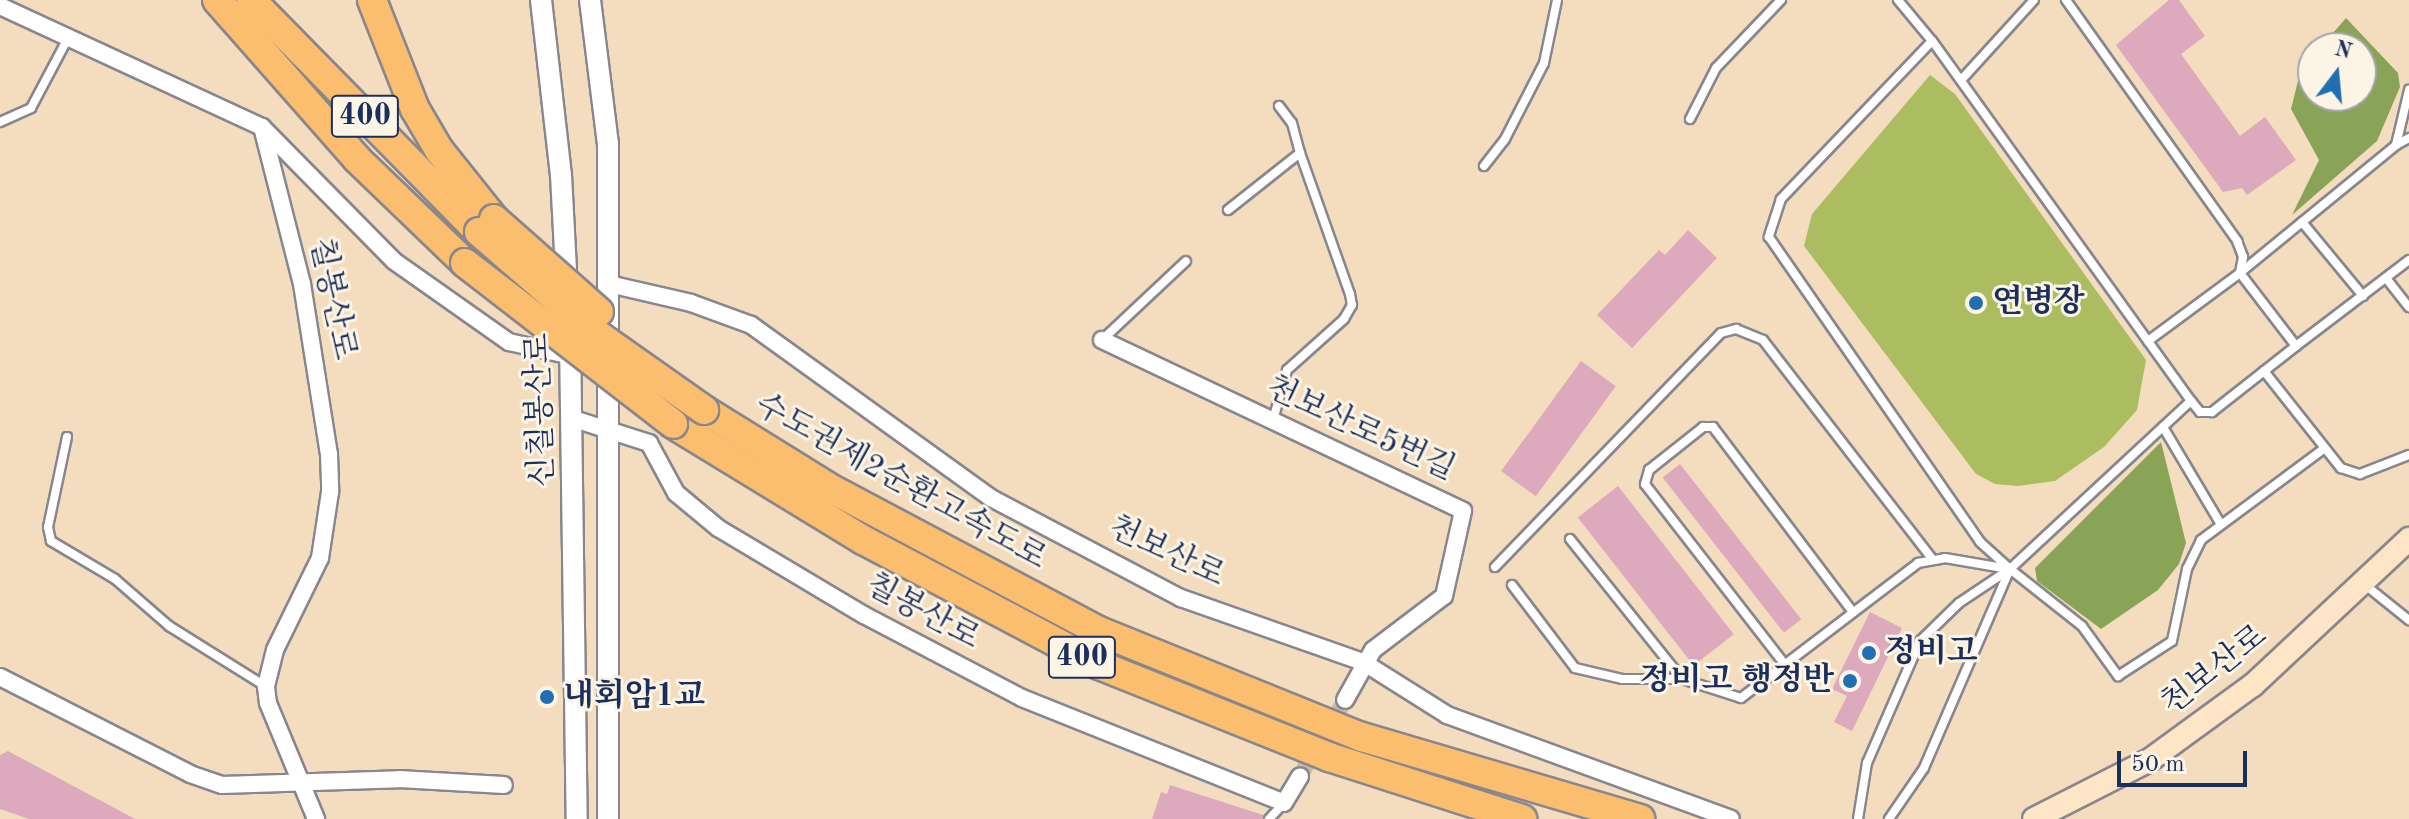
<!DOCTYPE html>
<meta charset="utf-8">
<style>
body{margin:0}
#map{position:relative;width:2409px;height:819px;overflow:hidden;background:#f4dcbe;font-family:"Old Standard TT","Noto Serif KR",serif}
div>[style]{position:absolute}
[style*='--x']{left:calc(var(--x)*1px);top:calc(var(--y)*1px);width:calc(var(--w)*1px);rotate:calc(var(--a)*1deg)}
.green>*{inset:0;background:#acbd61}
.forest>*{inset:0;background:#89a457}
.building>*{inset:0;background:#dcaabc;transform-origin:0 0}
.minor-tunnel>*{height:16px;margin-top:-8px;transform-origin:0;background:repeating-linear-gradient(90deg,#c9b9ab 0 16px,transparent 0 24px)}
.roads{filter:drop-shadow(2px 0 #88868e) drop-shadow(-2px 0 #88868e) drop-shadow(0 2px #88868e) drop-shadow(0 -2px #88868e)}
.service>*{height:8px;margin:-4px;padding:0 4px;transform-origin:4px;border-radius:4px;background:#fff}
.minor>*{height:16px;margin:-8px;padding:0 8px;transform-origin:8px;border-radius:8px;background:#fff}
.tertiary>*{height:20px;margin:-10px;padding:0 10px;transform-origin:10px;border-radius:10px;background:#fff}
.secondary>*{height:22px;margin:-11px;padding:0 11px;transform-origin:11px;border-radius:11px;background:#fde5c5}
.motorway>*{height:28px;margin:-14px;padding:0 14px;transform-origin:14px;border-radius:14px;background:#fbbd6e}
.bridges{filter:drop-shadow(2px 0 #88868e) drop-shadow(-2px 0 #88868e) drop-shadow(0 2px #88868e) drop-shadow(0 -2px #88868e)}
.motorway-bridge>*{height:28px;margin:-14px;padding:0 14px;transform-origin:14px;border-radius:14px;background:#fbbd6e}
.dots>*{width:22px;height:22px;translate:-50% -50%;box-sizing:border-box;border:4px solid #fcf5e5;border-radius:50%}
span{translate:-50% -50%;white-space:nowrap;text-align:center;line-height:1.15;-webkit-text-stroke:6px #fcf5e5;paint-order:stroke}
.shield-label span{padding:2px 6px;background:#fcf5e5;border:2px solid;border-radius:6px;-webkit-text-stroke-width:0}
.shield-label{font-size:30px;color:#1b2f5e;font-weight:700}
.street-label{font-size:32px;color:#1b2f5e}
.poi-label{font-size:32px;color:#1b2f5e;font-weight:700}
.left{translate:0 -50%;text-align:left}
.right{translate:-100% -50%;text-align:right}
.north{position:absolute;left:2297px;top:32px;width:80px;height:80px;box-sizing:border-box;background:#fcf5e5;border:2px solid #a2a6af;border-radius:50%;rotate:16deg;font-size:22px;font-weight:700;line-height:32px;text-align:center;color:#1b2f5e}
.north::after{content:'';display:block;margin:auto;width:28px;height:36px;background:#1f6fb2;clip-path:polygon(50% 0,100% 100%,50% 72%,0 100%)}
.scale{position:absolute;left:2117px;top:751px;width:130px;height:36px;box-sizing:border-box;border:4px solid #1b2f5e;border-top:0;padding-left:10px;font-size:24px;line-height:28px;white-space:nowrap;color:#1b2f5e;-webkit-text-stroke:6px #fcf5e5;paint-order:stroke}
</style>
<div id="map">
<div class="green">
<i style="clip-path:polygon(1930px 75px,1955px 94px,2146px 360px,2137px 410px,2104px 447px,2055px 481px,2018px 486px,1995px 484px,1976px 474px,1804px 246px,1812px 214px)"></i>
</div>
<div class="forest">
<i style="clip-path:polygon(2346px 18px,2398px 73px,2400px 87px,2377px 141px,2292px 215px,2319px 160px,2291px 109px,2301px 69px,2313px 56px,2313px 96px,2361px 96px,2361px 48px,2320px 48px)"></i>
<i style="clip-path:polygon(2161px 442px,2186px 543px,2179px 564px,2158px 590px,2101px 629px,2037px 581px,2035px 568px)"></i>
</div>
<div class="building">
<i style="clip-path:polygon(2169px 0,2179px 0,2205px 36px,2181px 54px,2240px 136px,2265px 117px,2296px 160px,2247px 195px,2242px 188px,2223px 192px,2116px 45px)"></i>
<i style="clip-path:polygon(1688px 230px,1717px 258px,1632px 348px,1597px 315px,1659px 250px,1665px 255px)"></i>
<i style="left:1581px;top:361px;width:43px;height:136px;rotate:36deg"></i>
<i style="left:1680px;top:464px;width:197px;height:22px;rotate:52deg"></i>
<i style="left:1618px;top:486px;width:188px;height:51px;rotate:52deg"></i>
<i style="clip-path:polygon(1870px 612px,1902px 628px,1852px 731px,1834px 722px,1847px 696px,1832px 689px)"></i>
<i style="clip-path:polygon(8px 751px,135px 819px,29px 819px,0 809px,0 755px)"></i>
<i style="clip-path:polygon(1170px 785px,1263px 815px,1262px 819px,1152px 819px,1161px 792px,1167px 794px)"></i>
</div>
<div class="minor-tunnel">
<i style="--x:1300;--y:776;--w:88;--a:-59.4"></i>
</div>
<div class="roads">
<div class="service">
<i style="--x:1898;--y:0;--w:53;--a:50.3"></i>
<i style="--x:2066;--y:0;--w:296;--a:54.6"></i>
<i style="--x:2237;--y:241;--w:17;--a:69"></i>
<i style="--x:2243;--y:257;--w:16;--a:101"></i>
<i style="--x:1963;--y:78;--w:105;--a:-47.7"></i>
<i style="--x:1279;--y:106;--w:21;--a:53"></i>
<i style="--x:1292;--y:123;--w:31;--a:75"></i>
<i style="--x:1690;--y:119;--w:57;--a:-63"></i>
<i style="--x:1716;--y:68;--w:94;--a:-46.3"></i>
<i style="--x:0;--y:122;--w:34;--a:-24"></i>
<i style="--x:31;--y:108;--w:79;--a:-62.1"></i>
<i style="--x:2396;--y:145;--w:15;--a:-28"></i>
<i style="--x:1484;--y:166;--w:34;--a:-52"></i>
<i style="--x:1505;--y:139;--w:85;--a:-62.8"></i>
<i style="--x:1544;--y:63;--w:64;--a:-78.3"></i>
<i style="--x:1228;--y:210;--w:92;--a:-38.4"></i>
<i style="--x:1300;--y:153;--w:150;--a:70.5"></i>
<i style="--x:1350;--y:294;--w:11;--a:80"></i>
<i style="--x:1352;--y:305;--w:16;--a:120"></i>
<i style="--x:1344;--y:319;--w:76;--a:138.2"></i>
<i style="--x:1287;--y:370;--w:52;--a:105.6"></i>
<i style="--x:2302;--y:222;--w:96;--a:50.5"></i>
<i style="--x:2241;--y:272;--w:200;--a:-39.3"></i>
<i style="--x:2396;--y:145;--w:57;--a:-76.7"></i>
<i style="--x:2386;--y:278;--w:37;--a:52"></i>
<i style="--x:1102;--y:340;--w:115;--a:-43.2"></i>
<i style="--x:2148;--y:341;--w:114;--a:-36.5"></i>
<i style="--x:2240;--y:273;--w:92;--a:52.5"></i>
<i style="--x:2296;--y:346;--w:107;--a:141.8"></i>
<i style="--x:2212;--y:412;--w:12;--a:180"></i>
<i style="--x:2200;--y:412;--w:14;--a:-129"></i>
<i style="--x:2296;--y:346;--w:142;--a:-37.3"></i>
<i style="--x:2264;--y:371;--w:124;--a:51.6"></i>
<i style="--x:2341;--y:468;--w:20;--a:18"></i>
<i style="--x:2360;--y:474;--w:53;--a:-21.2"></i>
<i style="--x:2163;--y:427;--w:112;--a:59.3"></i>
<i style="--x:67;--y:437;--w:92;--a:101.9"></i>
<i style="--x:48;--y:527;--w:14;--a:78"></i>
<i style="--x:51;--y:541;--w:74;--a:30.7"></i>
<i style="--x:115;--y:579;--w:72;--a:41"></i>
<i style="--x:169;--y:626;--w:113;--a:32"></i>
<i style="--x:1570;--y:539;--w:179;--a:51.3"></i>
<i style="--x:1495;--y:567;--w:325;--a:-46"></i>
<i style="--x:1721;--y:333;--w:16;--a:-15"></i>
<i style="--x:1736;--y:329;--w:29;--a:22"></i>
<i style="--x:1763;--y:340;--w:277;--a:52.3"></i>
<i style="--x:2010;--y:569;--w:247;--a:-42.9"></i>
<i style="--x:2191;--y:401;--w:443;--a:-125.7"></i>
<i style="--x:1932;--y:41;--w:219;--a:133.7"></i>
<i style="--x:1781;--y:199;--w:40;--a:108"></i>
<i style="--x:1769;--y:237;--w:371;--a:55.3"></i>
<i style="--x:1980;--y:542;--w:40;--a:42"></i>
<i style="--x:2010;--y:569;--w:92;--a:38.4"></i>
<i style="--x:2082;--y:626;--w:62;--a:54.2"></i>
<i style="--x:2118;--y:676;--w:64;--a:-32.9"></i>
<i style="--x:2172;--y:641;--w:74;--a:-78.2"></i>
<i style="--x:2187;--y:569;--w:32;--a:-64"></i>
<i style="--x:2201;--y:540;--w:154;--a:-36.6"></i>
<i style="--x:2364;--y:584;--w:58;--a:38.7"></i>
<i style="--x:1512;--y:585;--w:104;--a:52.8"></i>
<i style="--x:1575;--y:668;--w:48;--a:13.2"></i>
<i style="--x:1622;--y:679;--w:60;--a:0"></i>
<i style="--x:1682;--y:679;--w:62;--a:17.9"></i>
<i style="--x:1741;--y:698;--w:223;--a:-37.3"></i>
<i style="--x:1918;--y:563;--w:27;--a:-10"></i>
<i style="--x:1945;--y:558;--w:65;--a:9.8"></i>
<i style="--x:1786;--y:666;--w:230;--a:-127.8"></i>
<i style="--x:1645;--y:484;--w:15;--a:-74"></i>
<i style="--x:1649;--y:470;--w:69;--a:-38.5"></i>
<i style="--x:1703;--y:427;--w:10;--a:0"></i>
<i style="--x:1713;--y:427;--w:232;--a:52.9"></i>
<i style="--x:1269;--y:819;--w:22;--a:-47"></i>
<i style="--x:1858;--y:819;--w:57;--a:-80.9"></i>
<i style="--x:1867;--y:763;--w:133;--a:-66.5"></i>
<i style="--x:1920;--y:641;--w:54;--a:-44.3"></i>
<i style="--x:1959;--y:603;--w:61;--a:-33.7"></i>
<i style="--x:2010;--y:569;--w:217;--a:113.4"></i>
<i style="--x:1924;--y:768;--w:62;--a:124.5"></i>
</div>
<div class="minor">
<i style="--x:0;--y:6;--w:289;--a:24.8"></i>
<i style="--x:262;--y:127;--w:162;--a:75.7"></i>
<i style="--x:302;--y:284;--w:172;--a:81"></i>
<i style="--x:329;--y:454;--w:38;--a:88"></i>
<i style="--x:330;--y:492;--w:67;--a:98.6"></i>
<i style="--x:320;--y:558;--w:102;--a:116.1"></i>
<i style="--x:275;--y:650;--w:38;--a:104"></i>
<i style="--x:266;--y:687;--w:16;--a:83"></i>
<i style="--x:268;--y:703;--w:126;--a:67.5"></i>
<i style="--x:262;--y:127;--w:188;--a:45.4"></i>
<i style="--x:394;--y:261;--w:141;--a:35.2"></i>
<i style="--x:509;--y:342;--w:64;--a:12.7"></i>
<i style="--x:609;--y:284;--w:84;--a:13"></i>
<i style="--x:691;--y:303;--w:64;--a:20.1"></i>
<i style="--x:751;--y:325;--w:296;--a:35.8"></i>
<i style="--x:991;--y:498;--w:215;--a:27.8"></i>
<i style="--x:1181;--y:598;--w:193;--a:19.4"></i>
<i style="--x:1363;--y:662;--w:99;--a:32.2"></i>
<i style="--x:1447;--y:715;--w:302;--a:20.1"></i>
<i style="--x:1102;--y:340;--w:399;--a:25.3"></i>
<i style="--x:1463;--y:511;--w:87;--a:102.6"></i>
<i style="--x:1444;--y:596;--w:89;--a:142.7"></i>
<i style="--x:1373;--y:650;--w:57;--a:119.2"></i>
<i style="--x:574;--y:419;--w:79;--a:17.7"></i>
<i style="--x:649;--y:443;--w:57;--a:61.6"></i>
<i style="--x:676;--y:493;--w:55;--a:39.8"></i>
<i style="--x:718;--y:528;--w:170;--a:30.8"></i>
<i style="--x:864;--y:615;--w:178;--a:27.7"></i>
<i style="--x:1022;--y:698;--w:282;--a:21.8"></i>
<i style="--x:1284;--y:803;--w:31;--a:-59"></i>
<i style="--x:0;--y:677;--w:213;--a:27"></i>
<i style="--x:190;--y:774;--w:34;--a:19"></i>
<i style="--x:222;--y:785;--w:177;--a:-1.9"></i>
<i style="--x:399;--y:779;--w:105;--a:3.3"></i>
</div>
<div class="tertiary">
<i style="--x:541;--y:0;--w:176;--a:83.5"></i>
<i style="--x:561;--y:175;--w:116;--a:87"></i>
<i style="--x:590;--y:0;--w:145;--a:82.9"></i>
<i style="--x:608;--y:144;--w:675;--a:90"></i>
<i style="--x:570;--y:339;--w:480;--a:89.2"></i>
</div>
<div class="secondary">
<i style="--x:2034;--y:819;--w:130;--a:-27"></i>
<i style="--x:2150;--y:760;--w:127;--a:-36.1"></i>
<i style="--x:2253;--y:685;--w:214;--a:-43.1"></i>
</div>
<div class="motorway">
<i style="--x:217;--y:0;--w:212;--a:48.6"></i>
<i style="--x:357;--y:159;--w:150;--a:43.9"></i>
<i style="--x:251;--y:0;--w:325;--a:45.5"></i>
<i style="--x:372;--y:0;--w:117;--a:68.5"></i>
<i style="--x:415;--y:109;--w:48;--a:59.7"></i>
<i style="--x:439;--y:150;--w:88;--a:51.4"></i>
<i style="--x:704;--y:410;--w:146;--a:31.8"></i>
<i style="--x:828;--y:487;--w:307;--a:28"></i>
<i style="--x:1099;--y:631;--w:284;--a:22"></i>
<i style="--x:1362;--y:737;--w:290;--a:16.4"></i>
<i style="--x:673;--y:424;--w:223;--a:31.4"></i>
<i style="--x:863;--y:540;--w:267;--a:27.9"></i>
<i style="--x:1099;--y:665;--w:248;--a:21.8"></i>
<i style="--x:1329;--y:757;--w:203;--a:17.8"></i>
</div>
</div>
<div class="bridges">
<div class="motorway-bridge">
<i style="--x:494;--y:219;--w:140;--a:41.5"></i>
<i style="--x:479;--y:232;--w:162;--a:40.8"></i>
<i style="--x:602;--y:338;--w:125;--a:35.2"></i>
<i style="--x:465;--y:263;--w:263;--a:37.7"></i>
</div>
</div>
<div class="dots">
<i style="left:1976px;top:303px;background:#1f6fb2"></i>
<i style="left:1869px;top:653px;background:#1f6fb2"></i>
<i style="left:1850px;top:681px;background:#1f6fb2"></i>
<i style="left:547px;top:697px;background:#1f6fb2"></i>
</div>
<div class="shield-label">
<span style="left:365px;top:116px">400</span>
<span style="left:1082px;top:657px">400</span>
</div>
<div class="street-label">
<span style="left:331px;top:299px;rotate:78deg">칠봉산로</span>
<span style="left:542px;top:410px;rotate:-92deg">신칠봉산로</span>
<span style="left:1360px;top:430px;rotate:25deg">천보산로5번길</span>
<span style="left:900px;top:483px;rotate:29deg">수도권제2순환고속도로</span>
<span style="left:1166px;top:553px;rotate:25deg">천보산로</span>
<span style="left:922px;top:613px;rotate:28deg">칠봉산로</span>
<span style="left:2215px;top:671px;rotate:-38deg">천보산로</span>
</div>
<div class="poi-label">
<span class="left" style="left:1992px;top:303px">연병장</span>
<span class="left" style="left:1885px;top:653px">정비고</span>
<span class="right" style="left:1834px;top:681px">정비고 행정반</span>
<span class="left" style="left:563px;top:697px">내회암1교</span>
</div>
<div class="north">N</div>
<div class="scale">50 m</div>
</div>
